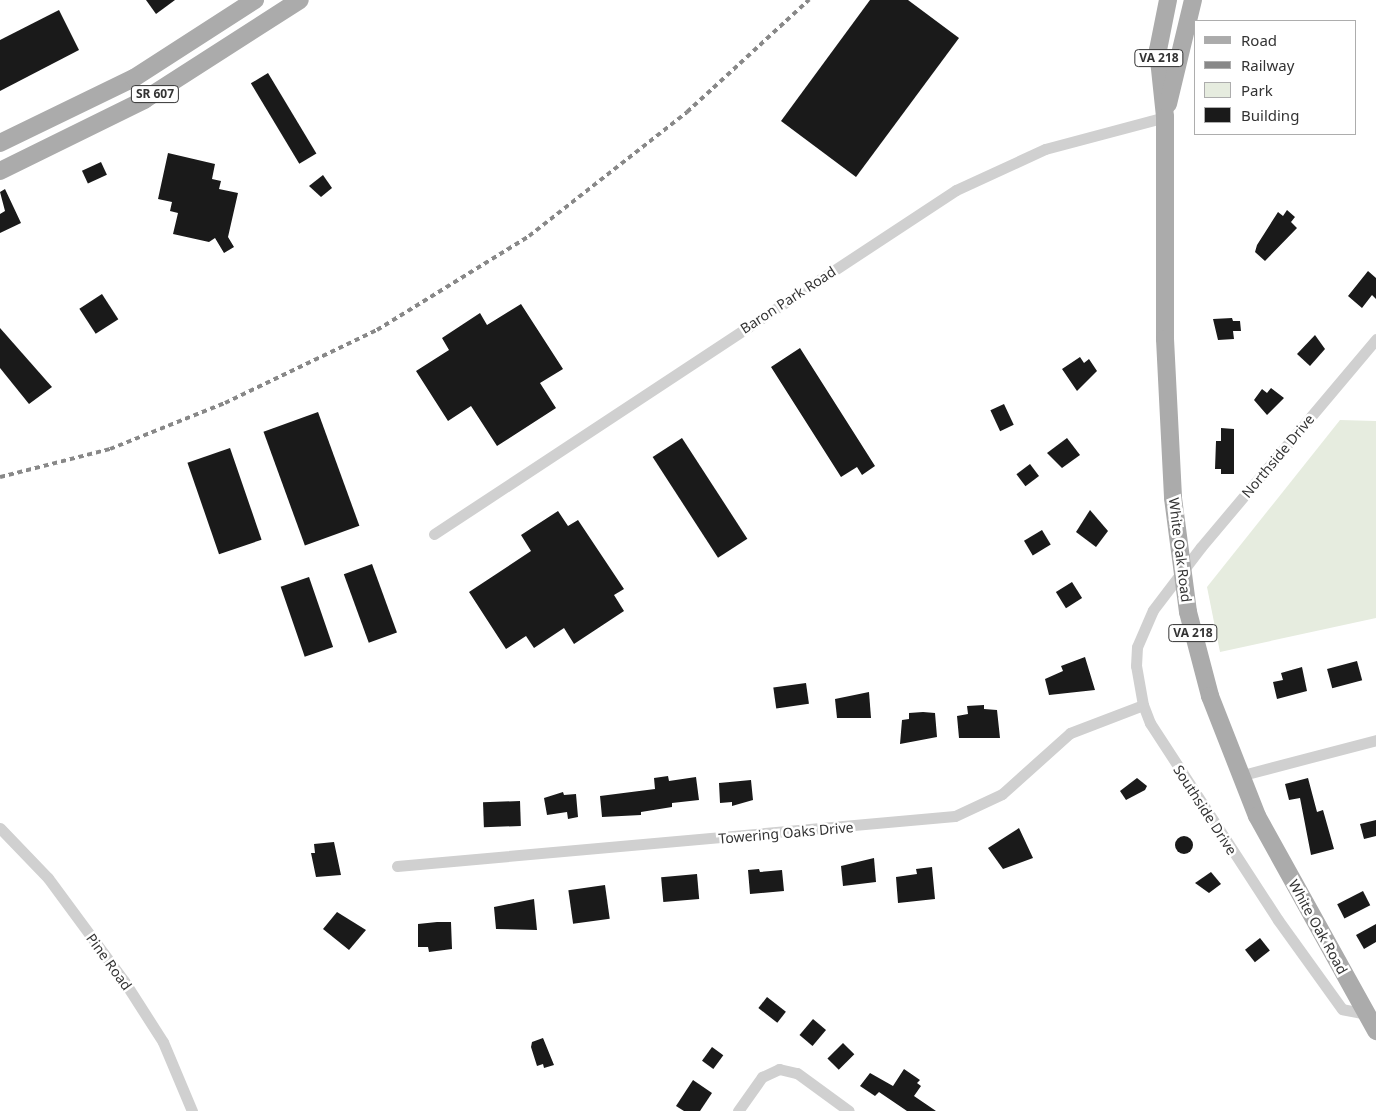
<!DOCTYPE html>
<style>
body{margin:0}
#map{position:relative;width:1376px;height:1111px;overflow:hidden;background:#fff;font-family:"Noto Sans",sans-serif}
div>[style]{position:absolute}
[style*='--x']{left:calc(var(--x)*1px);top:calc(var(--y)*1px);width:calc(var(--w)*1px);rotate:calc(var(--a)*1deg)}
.green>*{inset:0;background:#e6ecdf}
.building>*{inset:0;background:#1a1a1a;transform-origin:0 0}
.round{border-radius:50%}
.street>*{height:11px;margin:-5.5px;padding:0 5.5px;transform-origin:5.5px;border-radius:5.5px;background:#d0d0d0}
.primary>*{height:18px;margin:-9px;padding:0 9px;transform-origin:9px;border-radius:9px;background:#ababab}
.rail>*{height:4px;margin-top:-2px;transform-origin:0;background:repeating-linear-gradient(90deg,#888 0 5px,transparent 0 9px)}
span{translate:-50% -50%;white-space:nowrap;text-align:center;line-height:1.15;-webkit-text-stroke:5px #fff;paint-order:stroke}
.shield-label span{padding:1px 4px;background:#fff;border:1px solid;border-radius:4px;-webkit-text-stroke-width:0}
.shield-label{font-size:12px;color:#333;font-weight:700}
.street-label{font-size:14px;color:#333}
.legend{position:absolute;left:1194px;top:20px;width:162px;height:115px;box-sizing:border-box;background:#fff;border:1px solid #adadad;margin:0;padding:6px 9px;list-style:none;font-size:15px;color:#333}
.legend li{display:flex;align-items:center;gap:10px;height:25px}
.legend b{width:25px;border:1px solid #adadad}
</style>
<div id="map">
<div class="green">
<i style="clip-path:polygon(1340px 420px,1376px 421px,1376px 618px,1220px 652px,1207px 587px)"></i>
</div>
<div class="building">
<i style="clip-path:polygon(146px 0,175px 0,156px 14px)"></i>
<i style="clip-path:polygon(870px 0,908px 0,959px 38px,856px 177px,781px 121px)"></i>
<i style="clip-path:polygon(59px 10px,79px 50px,0 91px,0 40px)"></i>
<i style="left:268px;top:73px;width:94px;height:20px;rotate:59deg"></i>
<i style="clip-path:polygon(168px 153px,215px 164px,212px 179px,221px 181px,219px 189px,238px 193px,228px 237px,234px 247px,224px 253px,215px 238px,209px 242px,173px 234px,178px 213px,170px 211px,172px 202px,158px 199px)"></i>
<i style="left:101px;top:162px;width:14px;height:21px;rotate:65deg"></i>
<i style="clip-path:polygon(323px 175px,332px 188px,321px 197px,309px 186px)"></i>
<i style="clip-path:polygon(5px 189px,21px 223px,0 233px,0 214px,5px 211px,0 192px)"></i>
<i style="clip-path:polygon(1287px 210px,1295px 217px,1291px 222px,1297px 228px,1265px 261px,1255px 252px,1257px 245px,1278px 212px,1283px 216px)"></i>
<i style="clip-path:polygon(1368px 271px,1376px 278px,1376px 299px,1372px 295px,1362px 308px,1348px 296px)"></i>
<i style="left:102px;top:294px;width:30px;height:27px;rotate:57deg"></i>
<i style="clip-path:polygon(521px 304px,563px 369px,540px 383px,556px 408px,497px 446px,471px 406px,448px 421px,416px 371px,449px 350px,442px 338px,480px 313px,487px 325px)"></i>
<i style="clip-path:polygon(1232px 318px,1233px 321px,1240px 321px,1241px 331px,1233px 331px,1234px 339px,1218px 340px,1213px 319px)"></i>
<i style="clip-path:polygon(0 328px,52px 387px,29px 404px,0 368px)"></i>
<i style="clip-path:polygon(1315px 335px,1325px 349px,1310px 366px,1297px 354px)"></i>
<i style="clip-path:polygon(800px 348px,875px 466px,862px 475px,857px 467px,841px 477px,771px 367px)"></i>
<i style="clip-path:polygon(1080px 357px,1084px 363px,1089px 359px,1097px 371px,1077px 391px,1062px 369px)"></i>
<i style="clip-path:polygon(1271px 388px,1284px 398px,1267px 415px,1254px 400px,1262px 389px,1267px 393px)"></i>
<i style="left:1004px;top:404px;width:23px;height:15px;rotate:65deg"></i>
<i style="left:318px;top:412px;width:121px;height:58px;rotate:70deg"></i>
<i style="clip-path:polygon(1221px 428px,1234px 429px,1234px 474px,1221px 474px,1221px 469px,1215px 469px,1216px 441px,1221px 441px)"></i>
<i style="left:682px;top:438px;width:120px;height:35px;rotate:57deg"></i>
<i style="clip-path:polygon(1067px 438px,1080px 455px,1062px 468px,1047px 453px)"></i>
<i style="left:230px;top:448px;width:97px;height:45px;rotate:71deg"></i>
<i style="left:1030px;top:464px;width:15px;height:17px;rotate:53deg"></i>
<i style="clip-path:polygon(1090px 510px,1108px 531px,1096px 547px,1076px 532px)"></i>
<i style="clip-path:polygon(558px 511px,568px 526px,578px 520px,624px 589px,614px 595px,624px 611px,574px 644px,564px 628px,534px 648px,526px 636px,506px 649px,469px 592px,531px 551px,521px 535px)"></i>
<i style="left:1042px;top:530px;width:17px;height:21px;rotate:59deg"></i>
<i style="left:372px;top:564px;width:73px;height:30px;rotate:70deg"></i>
<i style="left:309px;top:577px;width:74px;height:30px;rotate:71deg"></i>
<i style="left:1072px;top:582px;width:19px;height:19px;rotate:58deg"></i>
<i style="clip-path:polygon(1085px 657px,1095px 690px,1049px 695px,1045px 679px,1063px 671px,1061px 666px)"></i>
<i style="left:1357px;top:661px;width:20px;height:31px;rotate:75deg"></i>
<i style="clip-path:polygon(1302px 667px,1307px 691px,1277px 699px,1273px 682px,1283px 680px,1281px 673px)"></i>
<i style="left:806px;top:683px;width:21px;height:33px;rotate:82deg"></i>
<i style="clip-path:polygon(869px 692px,871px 718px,837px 718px,835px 699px)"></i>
<i style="clip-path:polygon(984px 705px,984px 709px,997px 710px,1000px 738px,959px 738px,957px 716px,968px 714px,967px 706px)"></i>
<i style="clip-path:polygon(923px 712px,935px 713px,937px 737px,900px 744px,902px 720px,909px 719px,909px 713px)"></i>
<i style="clip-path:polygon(668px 776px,669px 781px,696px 777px,699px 800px,672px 803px,672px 807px,641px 812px,641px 815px,602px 817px,600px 796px,655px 789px,654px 778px)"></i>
<i style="clip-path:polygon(1137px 778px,1147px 786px,1145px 790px,1126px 800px,1120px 791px)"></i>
<i style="clip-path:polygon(1308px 778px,1317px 812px,1323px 810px,1334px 849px,1311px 855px,1300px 798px,1289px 800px,1285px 784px)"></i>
<i style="clip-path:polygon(751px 780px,753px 800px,732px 806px,732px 802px,720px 803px,719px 783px)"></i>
<i style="clip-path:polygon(563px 792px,564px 795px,576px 794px,578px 817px,568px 819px,567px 812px,547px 815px,544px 798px)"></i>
<i style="left:520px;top:801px;width:25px;height:37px;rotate:88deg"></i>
<i style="clip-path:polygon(1376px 820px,1376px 836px,1364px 839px,1360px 824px)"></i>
<i style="clip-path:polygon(1019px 828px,1033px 858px,1003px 869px,988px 848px)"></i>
<i class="round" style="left:1175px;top:836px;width:18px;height:18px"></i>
<i style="clip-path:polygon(334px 842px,341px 875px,316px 877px,311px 853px,315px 853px,314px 844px)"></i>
<i style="clip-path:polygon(874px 858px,876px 882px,843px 886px,841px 866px)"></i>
<i style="clip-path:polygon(932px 867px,935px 899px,898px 903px,896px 877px,917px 874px,916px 869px)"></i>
<i style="clip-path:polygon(759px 869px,760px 872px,782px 870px,784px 891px,750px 894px,748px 870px)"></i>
<i style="clip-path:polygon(1211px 872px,1221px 884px,1209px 893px,1195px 883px)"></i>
<i style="left:697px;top:874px;width:25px;height:36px;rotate:85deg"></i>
<i style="left:605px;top:885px;width:34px;height:37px;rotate:82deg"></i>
<i style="left:1363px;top:891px;width:16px;height:29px;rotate:63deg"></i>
<i style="clip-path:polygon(534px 899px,537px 930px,496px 929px,494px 907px)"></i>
<i style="clip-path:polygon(337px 912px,366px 930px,349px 950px,323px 929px)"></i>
<i style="clip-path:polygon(437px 922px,451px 922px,452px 949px,429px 952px,428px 947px,418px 947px,418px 924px)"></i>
<i style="clip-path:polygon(1376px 924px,1376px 942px,1364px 949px,1356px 935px)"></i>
<i style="left:1260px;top:938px;width:16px;height:19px;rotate:52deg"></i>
<i style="left:767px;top:997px;width:24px;height:14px;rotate:38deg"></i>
<i style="left:813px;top:1019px;width:17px;height:21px;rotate:40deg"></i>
<i style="clip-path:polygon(543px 1038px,554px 1065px,544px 1068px,543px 1064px,537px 1066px,531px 1047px,532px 1042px)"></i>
<i style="left:843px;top:1043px;width:16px;height:22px;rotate:45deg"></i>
<i style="left:712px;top:1047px;width:14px;height:17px;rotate:36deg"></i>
<i style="clip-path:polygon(904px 1069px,920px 1080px,917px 1083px,921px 1086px,914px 1096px,936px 1111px,907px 1111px,879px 1092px,875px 1096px,860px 1086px,870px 1073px,893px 1086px)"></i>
<i style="clip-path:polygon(693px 1080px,712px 1093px,700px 1111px,684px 1111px,676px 1106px)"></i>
</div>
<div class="street">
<i style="--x:434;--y:534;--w:625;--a:-33.39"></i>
<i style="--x:956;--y:190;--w:98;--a:-24.7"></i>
<i style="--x:1045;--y:149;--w:124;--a:-14.9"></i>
<i style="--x:1239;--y:776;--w:142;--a:-14.7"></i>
<i style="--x:0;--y:828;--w:69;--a:46.2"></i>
<i style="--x:48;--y:878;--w:128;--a:53.6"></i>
<i style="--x:124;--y:981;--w:72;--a:57.4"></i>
<i style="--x:163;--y:1042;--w:75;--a:67.2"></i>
<i style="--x:397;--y:866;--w:560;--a:-5.12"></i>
<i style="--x:955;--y:816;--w:52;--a:-25.1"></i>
<i style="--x:1002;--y:794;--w:91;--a:-41.9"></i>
<i style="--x:1070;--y:733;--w:78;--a:-21"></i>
<i style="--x:1367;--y:1014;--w:25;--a:-169"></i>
<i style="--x:1342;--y:1009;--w:110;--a:-125.7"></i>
<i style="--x:1278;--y:920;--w:235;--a:-123"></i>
<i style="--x:1150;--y:723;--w:19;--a:-111"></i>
<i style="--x:1143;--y:705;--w:40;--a:-100"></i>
<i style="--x:1136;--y:666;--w:19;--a:-87"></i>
<i style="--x:1137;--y:647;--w:40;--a:-66.6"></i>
<i style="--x:1153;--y:610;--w:79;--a:-52.7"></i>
<i style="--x:1201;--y:547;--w:272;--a:-49.9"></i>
<i style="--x:738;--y:1111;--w:42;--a:-54.8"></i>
<i style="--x:762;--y:1077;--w:19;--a:-25"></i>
<i style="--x:779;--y:1069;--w:18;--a:13"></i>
<i style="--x:797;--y:1073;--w:64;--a:36.2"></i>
</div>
<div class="primary">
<i style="--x:1168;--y:0;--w:51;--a:101.3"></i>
<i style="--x:1158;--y:50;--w:67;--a:84"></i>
<i style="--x:1165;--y:117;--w:222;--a:90"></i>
<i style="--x:1165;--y:339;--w:159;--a:87.1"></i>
<i style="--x:1173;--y:498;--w:115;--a:82.5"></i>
<i style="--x:1188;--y:612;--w:87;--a:75.3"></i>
<i style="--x:1210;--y:696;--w:129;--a:68.6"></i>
<i style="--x:1257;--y:816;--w:246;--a:61"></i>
<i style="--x:1168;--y:104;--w:107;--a:-76.5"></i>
<i style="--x:0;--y:143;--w:149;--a:-25.9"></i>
<i style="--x:134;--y:78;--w:144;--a:-32.8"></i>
<i style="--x:0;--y:171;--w:161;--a:-26.2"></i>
<i style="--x:144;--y:100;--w:185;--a:-32.7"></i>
</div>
<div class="rail">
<i style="--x:0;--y:477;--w:114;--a:-14.3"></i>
<i style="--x:110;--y:449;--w:124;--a:-21.8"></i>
<i style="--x:225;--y:403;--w:169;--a:-25.7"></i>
<i style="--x:377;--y:330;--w:179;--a:-31.7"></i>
<i style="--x:529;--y:236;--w:201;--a:-38.1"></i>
<i style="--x:687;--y:112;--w:166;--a:-42.6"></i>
</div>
<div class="shield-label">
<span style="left:1159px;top:58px">VA 218</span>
<span style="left:155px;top:94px">SR 607</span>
<span style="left:1193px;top:633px">VA 218</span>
</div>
<div class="street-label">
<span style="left:788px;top:300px;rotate:-33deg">Baron Park Road</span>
<span style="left:1278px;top:456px;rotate:-50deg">Northside Drive</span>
<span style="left:1180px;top:550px;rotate:83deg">White Oak Road</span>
<span style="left:1205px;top:810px;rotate:57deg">Southside Drive</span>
<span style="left:786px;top:833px;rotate:-5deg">Towering Oaks Drive</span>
<span style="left:1318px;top:927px;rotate:61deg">White Oak Road</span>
<span style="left:109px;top:962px;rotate:54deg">Pine Road</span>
</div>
<ul class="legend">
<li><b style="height:6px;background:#ababab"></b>Road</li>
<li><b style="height:6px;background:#888"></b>Railway</li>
<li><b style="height:14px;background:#e6ecdf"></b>Park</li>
<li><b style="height:14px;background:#1a1a1a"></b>Building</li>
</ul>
</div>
